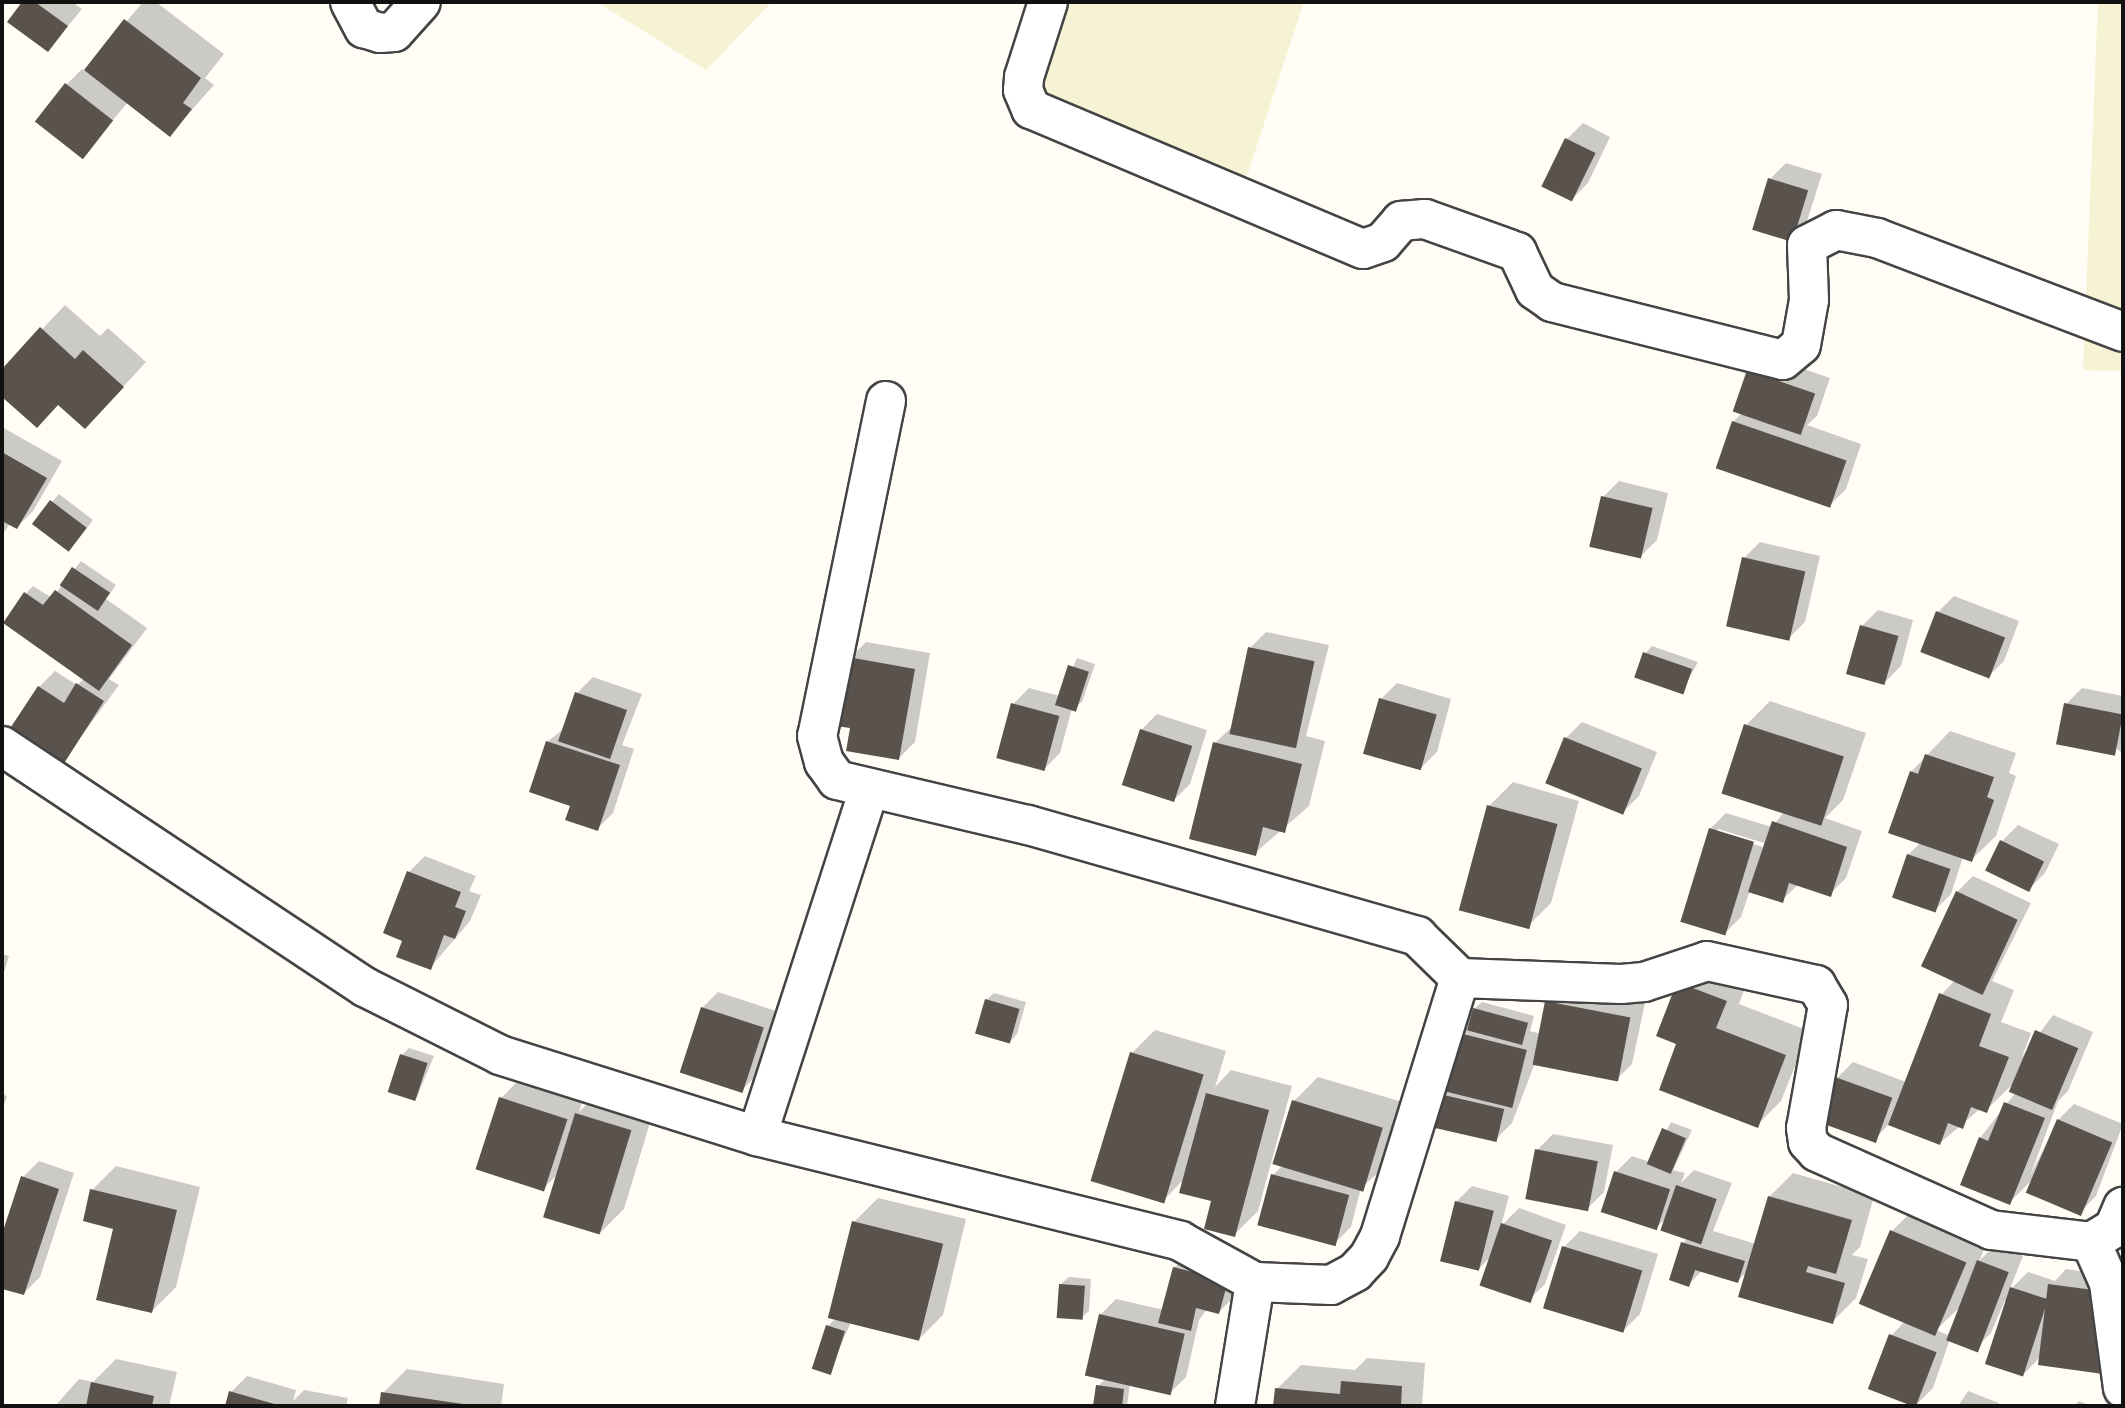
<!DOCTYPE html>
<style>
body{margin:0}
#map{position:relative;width:2125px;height:1408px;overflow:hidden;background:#fffdf5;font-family:Literata,serif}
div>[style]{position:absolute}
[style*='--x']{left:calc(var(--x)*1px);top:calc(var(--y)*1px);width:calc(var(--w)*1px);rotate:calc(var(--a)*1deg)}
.farmland>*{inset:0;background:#f6f3d4}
.shadow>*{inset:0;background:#0003}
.building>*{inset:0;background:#5a524d;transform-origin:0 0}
.roads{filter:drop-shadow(2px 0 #444) drop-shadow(-2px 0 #444) drop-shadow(0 2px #444) drop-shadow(0 -2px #444)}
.minor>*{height:38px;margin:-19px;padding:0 19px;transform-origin:19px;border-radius:19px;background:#fff}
span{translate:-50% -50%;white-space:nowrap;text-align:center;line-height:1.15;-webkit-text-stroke:8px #fff;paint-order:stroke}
.frame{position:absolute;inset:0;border:4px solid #111;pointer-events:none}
</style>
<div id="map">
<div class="farmland">
<i style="clip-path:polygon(597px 2px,772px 2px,706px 70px)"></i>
<i style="clip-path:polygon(1052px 2px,1304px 2px,1239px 200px,1017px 111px)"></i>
<i style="clip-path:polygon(2098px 2px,2123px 2px,2123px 371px,2083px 370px)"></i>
</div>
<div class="shadow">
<i style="clip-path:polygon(24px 2px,72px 2px,82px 9px,48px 50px)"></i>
<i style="clip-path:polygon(143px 2px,156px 2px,224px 54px,205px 78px,214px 85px,170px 134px,128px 102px,83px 156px,66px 85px,82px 69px,85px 71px)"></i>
<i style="clip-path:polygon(1583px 123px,1610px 137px,1588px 183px,1572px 199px,1567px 139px)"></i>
<i style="clip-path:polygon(1786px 163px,1822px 174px,1806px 224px,1790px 240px,1770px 179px)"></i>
<i style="clip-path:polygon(65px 305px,100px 336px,108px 328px,146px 362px,109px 402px,60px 403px,2px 394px,2px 372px)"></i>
<i style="clip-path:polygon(1764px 355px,1830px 378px,1817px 416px,1807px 425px,1861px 444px,1846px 489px,1830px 505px,1733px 422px,1743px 412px,1748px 371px)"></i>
<i style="clip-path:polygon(2px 427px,62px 461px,33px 511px,17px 527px,10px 523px,2px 536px)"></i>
<i style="clip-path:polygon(1619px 481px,1668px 493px,1657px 540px,1641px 556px,1603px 497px)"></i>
<i style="clip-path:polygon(59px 494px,93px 520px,76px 542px,52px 502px)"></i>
<i style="clip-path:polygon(1760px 542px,1820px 556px,1805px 622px,1789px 638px,1744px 558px)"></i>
<i style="clip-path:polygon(81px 561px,116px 585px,106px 599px,147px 628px,109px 679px,119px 685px,60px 765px,39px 687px,55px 671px,77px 685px,85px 678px,26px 593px,33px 586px,52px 598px)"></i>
<i style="clip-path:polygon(1954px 596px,2019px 621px,2004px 661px,1988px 677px,1938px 612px)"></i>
<i style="clip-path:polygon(1878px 610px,1913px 620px,1901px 666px,1885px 682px,1862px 626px)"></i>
<i style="clip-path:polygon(1266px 632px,1329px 645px,1306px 736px,1325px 741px,1309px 806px,1255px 853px,1215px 743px,1233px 726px,1250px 648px)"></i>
<i style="clip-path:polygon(866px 642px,930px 653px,915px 742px,899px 758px,852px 727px,850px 658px)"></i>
<i style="clip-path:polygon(1652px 646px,1698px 662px,1682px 691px,1645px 654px)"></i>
<i style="clip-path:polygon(1077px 658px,1095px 664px,1082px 702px,1072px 708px,1060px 753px,1044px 769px,1013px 704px,1029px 688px,1060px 696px)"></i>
<i style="clip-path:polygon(593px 677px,642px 694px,622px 745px,634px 749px,613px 813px,597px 829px,573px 805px,547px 742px,566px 727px,577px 693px)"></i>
<i style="clip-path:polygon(1397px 683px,1451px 699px,1437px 752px,1421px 768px,1381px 699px)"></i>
<i style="clip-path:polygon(2082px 688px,2123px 696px,2123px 754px,2066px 704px)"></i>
<i style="clip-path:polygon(evenodd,1770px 701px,1866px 733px,1843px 800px,1825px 818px,1862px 831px,1846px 878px,1830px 894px,1799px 884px,1782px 900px,1750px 890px,1741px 917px,1725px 933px,1710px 829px,1726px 813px,1772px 827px,1784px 812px,1746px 725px,1770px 701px,1718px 829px,1764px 843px,1763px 847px,1718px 833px,1718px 829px)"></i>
<i style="clip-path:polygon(1157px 714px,1207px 730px,1190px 784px,1174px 800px,1141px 730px)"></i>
<i style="clip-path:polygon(1582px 722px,1657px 752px,1639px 796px,1623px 812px,1566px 738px)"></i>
<i style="clip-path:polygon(1950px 731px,2016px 753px,2009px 773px,2016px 776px,1996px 836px,1972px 859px,1963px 857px,1951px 894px,1935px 910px,1908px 855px,1921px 842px,1911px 772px)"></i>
<i style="clip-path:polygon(1513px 782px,1579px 801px,1551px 903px,1527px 927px,1489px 806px)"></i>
<i style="clip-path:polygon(2018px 825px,2059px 844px,2045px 873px,2029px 889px,2002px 841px)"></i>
<i style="clip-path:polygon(425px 856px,476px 876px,469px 891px,481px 895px,470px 921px,430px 968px,404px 940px,409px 872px)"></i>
<i style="clip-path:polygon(1973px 876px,2031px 903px,1992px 981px,2014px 990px,2001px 1022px,2031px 1033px,2022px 1057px,2053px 1015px,2093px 1032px,2068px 1091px,2058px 1101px,2030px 1176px,2058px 1120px,2074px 1104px,2123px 1124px,2096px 1196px,2080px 1212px,2032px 1180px,2010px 1202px,1980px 1138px,2016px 1092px,2015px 1082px,1986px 1110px,1981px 1108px,1940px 1143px,1890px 1123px,1874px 1140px,1837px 1078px,1853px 1062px,1906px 1082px,1941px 995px,1955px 980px,1957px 892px)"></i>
<i style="clip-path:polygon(2px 954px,9px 956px,2px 979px)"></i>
<i style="clip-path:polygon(1749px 977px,1739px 1004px,1809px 1031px,1781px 1101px,1757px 1125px,1679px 1043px,1679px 983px)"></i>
<i style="clip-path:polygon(1563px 986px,1645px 1003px,1632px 1064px,1616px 1080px,1535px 1063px,1512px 1123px,1496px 1139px,1430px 1124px,1456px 1033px,1474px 1009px,1482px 1002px,1534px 1016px,1530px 1031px,1541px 1034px,1547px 1002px)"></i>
<i style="clip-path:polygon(718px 992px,779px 1012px,758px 1074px,742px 1090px,702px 1008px)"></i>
<i style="clip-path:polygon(994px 993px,1026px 1002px,1017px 1034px,1010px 1042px,986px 1000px)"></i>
<i style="clip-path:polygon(1155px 1030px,1226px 1051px,1215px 1087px,1231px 1070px,1292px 1086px,1258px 1211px,1234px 1235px,1214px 1200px,1184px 1179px,1163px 1201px,1131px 1054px)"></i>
<i style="clip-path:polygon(409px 1048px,434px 1056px,416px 1099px,402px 1055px)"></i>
<i style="clip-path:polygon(1318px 1077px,1406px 1103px,1387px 1165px,1361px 1188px,1351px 1227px,1335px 1243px,1273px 1175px,1283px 1165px,1294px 1101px)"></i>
<i style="clip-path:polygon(517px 1082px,582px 1103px,579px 1112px,601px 1090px,655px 1106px,624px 1209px,600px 1233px,560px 1172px,544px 1188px,501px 1098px)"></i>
<i style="clip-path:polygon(2px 1094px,7px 1096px,2px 1111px)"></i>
<i style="clip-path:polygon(1671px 1122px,1692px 1130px,1673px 1170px,1685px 1173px,1681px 1183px,1694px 1170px,1732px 1183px,1713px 1231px,1756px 1244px,1769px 1197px,1793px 1173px,1874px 1196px,1860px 1247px,1852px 1255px,1868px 1259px,1856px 1298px,1832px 1322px,1748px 1270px,1738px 1281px,1703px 1270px,1689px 1284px,1683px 1243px,1688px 1238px,1668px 1216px,1656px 1228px,1616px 1172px,1632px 1156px,1650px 1162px)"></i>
<i style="clip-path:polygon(1553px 1134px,1613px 1145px,1604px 1192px,1588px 1208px,1537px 1150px)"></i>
<i style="clip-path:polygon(39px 1161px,74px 1173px,40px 1277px,24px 1293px,2px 1286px,2px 1241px,23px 1177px)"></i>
<i style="clip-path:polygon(116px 1166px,200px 1187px,176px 1287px,152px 1311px,115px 1227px,92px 1190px)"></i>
<i style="clip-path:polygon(1472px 1186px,1509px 1196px,1501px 1226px,1519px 1208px,1566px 1225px,1545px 1284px,1529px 1300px,1492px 1255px,1478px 1270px,1456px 1202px)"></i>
<i style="clip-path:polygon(878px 1198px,966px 1219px,943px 1315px,919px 1339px,851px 1322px,829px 1372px,828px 1326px,836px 1318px,854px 1222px)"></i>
<i style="clip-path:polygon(evenodd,1916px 1207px,1989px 1239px,1979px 1261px,1995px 1245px,2023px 1256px,2009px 1291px,2028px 1272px,2055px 1281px,2066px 1269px,2116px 1276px,2024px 1374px,2005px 1300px,1991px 1333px,1975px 1349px,1950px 1339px,1933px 1388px,1917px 1404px,1891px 1336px,1905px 1321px,1861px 1302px,1892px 1231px,1916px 1207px,1960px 1307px,1948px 1335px,1936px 1330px,1960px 1307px)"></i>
<i style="clip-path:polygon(1580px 1231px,1658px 1254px,1640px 1314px,1624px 1330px,1564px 1247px)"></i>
<i style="clip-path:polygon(1190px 1252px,1243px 1265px,1235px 1296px,1219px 1312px,1207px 1309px,1199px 1320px,1186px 1377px,1170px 1393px,1130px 1383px,1127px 1406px,1095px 1406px,1098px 1386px,1106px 1378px,1100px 1315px,1116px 1299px,1164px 1310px,1174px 1268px)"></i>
<i style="clip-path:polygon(1069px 1277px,1091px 1279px,1089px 1311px,1081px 1318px,1061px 1284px)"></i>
<i style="clip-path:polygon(1367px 1358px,1425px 1363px,1422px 1406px,1275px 1406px,1277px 1389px,1301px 1365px,1355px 1370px)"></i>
<i style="clip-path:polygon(116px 1359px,177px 1372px,169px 1406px,55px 1406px,79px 1379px,93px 1382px)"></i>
<i style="clip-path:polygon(407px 1369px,504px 1384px,501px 1406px,381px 1406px,383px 1393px)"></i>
<i style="clip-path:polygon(247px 1376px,296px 1390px,293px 1401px,304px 1390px,348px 1398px,346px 1406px,227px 1406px,231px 1392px)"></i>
<i style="clip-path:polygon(1968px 1391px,1999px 1403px,1997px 1406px,1958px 1406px)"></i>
<i style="clip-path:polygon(2079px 1401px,2091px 1406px,2074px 1406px)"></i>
</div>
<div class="building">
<i style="clip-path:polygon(22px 2px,35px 2px,68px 26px,48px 52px,7px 22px)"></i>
<i style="clip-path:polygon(124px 19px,201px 78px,183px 103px,192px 109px,170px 137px,84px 70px)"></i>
<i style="left:65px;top:83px;width:61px;height:49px;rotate:38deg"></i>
<i style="left:1565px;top:138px;width:34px;height:54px;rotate:26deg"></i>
<i style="left:1768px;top:178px;width:42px;height:54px;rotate:17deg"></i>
<i style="clip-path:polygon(40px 327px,75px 359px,83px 350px,124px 387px,85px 429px,58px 405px,37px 428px,2px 397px,2px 369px)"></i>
<i style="left:1747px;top:370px;width:72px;height:44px;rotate:19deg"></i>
<i style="left:1732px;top:421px;width:121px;height:50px;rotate:19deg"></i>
<i style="clip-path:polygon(2px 452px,47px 478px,17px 529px,2px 521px)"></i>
<i style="left:1601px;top:496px;width:53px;height:52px;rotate:13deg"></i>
<i style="left:50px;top:500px;width:46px;height:30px;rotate:37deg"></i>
<i style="left:1742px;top:557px;width:65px;height:71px;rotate:13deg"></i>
<i style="left:72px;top:567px;width:46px;height:22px;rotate:34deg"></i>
<i style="clip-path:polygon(55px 590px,132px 645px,99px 691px,3px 623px,24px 592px,43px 605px)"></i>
<i style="left:1936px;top:611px;width:74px;height:44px;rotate:21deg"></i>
<i style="left:1860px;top:625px;width:40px;height:51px;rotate:16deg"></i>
<i style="left:1248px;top:647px;width:68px;height:89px;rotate:12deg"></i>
<i style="left:1643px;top:652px;width:52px;height:27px;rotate:19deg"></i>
<i style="clip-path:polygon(848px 657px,915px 669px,899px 760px,846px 751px,850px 728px,836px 726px)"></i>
<i style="left:1068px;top:665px;width:22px;height:42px;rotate:18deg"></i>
<i style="clip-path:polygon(76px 683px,104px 701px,61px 768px,7px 733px,38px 686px,64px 703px)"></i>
<i style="left:575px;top:692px;width:55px;height:52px;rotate:19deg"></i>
<i style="left:1379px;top:698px;width:60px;height:58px;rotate:16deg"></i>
<i style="left:1011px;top:703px;width:50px;height:57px;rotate:15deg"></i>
<i style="left:2064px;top:703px;width:60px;height:42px;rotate:11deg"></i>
<i style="left:1744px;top:724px;width:105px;height:73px;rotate:18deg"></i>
<i style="left:1140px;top:729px;width:55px;height:59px;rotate:18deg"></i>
<i style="left:1564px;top:737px;width:84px;height:50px;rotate:22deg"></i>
<i style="clip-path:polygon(546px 741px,620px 765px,598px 831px,565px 820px,570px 806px,529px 792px)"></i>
<i style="clip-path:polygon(1213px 742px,1302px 764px,1285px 833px,1263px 827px,1256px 856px,1189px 839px)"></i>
<i style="clip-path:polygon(1925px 754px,1994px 777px,1987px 797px,1994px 800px,1972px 862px,1888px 833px,1910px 771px,1918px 774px)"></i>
<i style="left:1487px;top:805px;width:73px;height:109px;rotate:15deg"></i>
<i style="clip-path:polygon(1772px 821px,1847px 847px,1831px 897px,1789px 883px,1783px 903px,1748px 892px)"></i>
<i style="left:1709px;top:828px;width:47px;height:98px;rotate:17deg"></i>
<i style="left:2000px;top:840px;width:49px;height:34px;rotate:26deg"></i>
<i style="left:1907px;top:854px;width:46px;height:46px;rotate:19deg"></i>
<i style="clip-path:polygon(407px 871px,461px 892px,455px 907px,466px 911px,455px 939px,444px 935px,431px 970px,396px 957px,402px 941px,383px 933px)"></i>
<i style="left:1956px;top:891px;width:68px;height:83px;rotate:25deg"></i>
<i style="clip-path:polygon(1677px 982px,1727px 1001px,1716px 1028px,1786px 1055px,1758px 1128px,1659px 1090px,1676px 1044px,1656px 1036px)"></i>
<i style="clip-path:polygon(1939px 993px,1991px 1014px,1979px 1046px,2009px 1057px,1987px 1113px,1971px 1107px,1963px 1129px,1948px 1123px,1940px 1145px,1888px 1125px)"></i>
<i style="left:985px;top:999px;width:36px;height:36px;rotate:16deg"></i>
<i style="left:1545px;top:1001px;width:87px;height:65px;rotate:11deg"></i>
<i style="left:701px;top:1007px;width:66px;height:69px;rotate:18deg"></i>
<i style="left:1473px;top:1008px;width:57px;height:23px;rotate:15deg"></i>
<i style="left:2035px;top:1030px;width:47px;height:67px;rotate:23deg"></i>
<i style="left:1455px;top:1032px;width:74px;height:60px;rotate:14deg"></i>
<i style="left:1130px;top:1052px;width:77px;height:135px;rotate:17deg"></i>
<i style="left:400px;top:1054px;width:29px;height:40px;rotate:18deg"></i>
<i style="left:1835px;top:1077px;width:61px;height:48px;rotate:20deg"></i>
<i style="clip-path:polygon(1206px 1093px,1269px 1110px,1235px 1237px,1204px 1229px,1211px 1201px,1179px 1193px)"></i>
<i style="left:1435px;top:1093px;width:71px;height:34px;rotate:13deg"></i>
<i style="left:499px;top:1097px;width:72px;height:76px;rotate:18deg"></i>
<i style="left:1292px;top:1100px;width:95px;height:67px;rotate:17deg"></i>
<i style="clip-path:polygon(2004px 1102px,2045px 1118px,2010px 1205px,1960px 1185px,1979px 1137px,1988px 1141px)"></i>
<i style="left:575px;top:1113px;width:59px;height:109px;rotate:17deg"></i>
<i style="left:2057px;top:1119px;width:60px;height:80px;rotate:23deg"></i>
<i style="left:1662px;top:1128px;width:26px;height:39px;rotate:23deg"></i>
<i style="left:1535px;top:1149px;width:64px;height:51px;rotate:11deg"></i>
<i style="left:1614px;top:1171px;width:59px;height:43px;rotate:18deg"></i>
<i style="left:1271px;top:1174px;width:81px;height:53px;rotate:15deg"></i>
<i style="clip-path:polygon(21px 1176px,59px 1189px,24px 1295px,2px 1289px,2px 1234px)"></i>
<i style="left:1676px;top:1185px;width:43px;height:48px;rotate:19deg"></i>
<i style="clip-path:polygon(90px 1189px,177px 1210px,152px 1313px,96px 1300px,113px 1229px,83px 1221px)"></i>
<i style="clip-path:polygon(1768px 1196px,1852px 1220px,1836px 1274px,1808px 1266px,1806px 1272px,1845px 1283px,1833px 1324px,1738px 1297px)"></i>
<i style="left:1455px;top:1201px;width:40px;height:62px;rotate:14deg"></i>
<i style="left:852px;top:1221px;width:94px;height:100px;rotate:14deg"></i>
<i style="left:1501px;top:1223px;width:54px;height:66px;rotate:19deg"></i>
<i style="left:1890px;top:1230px;width:83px;height:80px;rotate:23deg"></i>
<i style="clip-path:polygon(1681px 1242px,1745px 1261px,1738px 1283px,1695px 1270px,1689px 1287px,1669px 1280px)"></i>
<i style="left:1562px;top:1246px;width:84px;height:65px;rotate:17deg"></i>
<i style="left:1977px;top:1260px;width:34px;height:86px;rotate:21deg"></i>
<i style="clip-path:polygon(1173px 1267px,1228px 1281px,1219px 1314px,1196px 1308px,1191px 1331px,1158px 1323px)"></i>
<i style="left:1059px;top:1284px;width:26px;height:34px;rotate:4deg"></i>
<i style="clip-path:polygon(2048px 1284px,2101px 1291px,2103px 1374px,2038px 1365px)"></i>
<i style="left:2010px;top:1287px;width:40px;height:81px;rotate:18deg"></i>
<i style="left:1099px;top:1314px;width:88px;height:63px;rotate:13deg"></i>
<i style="left:826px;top:1325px;width:20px;height:46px;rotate:18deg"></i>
<i style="left:1889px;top:1334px;width:51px;height:59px;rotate:21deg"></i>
<i style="clip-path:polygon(1341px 1381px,1402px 1386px,1401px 1406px,1273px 1406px,1275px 1388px,1340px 1394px)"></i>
<i style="clip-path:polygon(91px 1382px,154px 1396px,152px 1406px,86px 1406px)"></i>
<i style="clip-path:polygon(1096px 1385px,1124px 1389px,1122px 1406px,1093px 1406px)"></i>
<i style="clip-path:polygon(229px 1391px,278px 1405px,278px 1406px,225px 1406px)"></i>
<i style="clip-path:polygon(381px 1392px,463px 1404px,463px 1406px,379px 1406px)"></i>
</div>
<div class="roads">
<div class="minor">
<i style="--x:350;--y:2;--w:30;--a:62"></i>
<i style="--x:364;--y:28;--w:17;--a:17"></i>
<i style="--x:380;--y:33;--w:14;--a:-4"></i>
<i style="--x:394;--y:32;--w:40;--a:-48"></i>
<i style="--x:1048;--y:2;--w:79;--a:107.7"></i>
<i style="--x:1024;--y:77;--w:13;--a:94"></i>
<i style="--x:1023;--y:90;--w:21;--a:67"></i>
<i style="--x:1031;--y:109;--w:360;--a:22.9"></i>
<i style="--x:1363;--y:249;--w:21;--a:-19"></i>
<i style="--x:1383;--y:242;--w:28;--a:-49"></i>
<i style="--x:1401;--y:221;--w:24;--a:-5"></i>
<i style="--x:1425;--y:219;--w:98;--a:19.7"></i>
<i style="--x:1517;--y:252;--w:42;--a:64.7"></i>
<i style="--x:1535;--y:290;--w:21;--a:35"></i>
<i style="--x:1552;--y:302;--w:238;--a:14.1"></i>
<i style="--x:1783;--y:360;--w:23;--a:-40"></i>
<i style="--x:1801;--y:345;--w:46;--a:-79.9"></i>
<i style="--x:1809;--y:300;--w:55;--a:-92.1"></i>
<i style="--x:1807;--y:245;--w:33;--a:-27"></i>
<i style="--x:1836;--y:230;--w:42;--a:11"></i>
<i style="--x:1877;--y:238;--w:263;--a:20.9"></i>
<i style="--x:886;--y:401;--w:342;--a:101.6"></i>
<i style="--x:817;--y:736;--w:27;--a:75"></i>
<i style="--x:824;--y:762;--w:22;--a:54"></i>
<i style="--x:837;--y:780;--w:196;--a:13.3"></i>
<i style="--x:1028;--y:825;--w:405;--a:15.9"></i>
<i style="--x:1417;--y:936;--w:60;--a:44.3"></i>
<i style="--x:2;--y:746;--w:436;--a:33.6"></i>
<i style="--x:365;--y:987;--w:151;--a:26.7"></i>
<i style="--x:500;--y:1055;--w:269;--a:17.5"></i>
<i style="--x:757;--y:1136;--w:436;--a:13.9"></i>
<i style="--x:1180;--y:1241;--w:85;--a:28.7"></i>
<i style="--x:1255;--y:1282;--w:76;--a:2.3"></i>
<i style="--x:1331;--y:1285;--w:27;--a:-28"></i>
<i style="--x:1355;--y:1272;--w:21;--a:-47"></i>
<i style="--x:1369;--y:1257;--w:24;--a:-62"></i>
<i style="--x:1380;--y:1236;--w:270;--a:-72.8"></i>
<i style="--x:1460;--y:978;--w:161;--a:2.1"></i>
<i style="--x:1621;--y:984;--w:23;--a:-5"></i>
<i style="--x:1644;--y:982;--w:66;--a:-18.4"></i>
<i style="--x:1707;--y:961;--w:112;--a:12.4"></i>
<i style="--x:1816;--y:985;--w:23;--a:59"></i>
<i style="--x:1828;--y:1005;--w:125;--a:100.1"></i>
<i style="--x:1806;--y:1128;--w:14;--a:82"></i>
<i style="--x:1808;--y:1142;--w:13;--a:48"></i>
<i style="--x:1817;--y:1152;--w:191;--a:24.1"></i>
<i style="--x:1991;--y:1230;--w:101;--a:6.8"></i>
<i style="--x:2091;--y:1242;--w:27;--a:-31"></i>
<i style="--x:2114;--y:1228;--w:23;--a:-67"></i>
<i style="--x:757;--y:1136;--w:364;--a:-72.1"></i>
<i style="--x:2091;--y:1242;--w:45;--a:66.3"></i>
<i style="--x:2109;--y:1283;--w:106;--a:82.4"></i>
<i style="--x:1235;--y:1406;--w:126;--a:-80.8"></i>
</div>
</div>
<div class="frame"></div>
</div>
